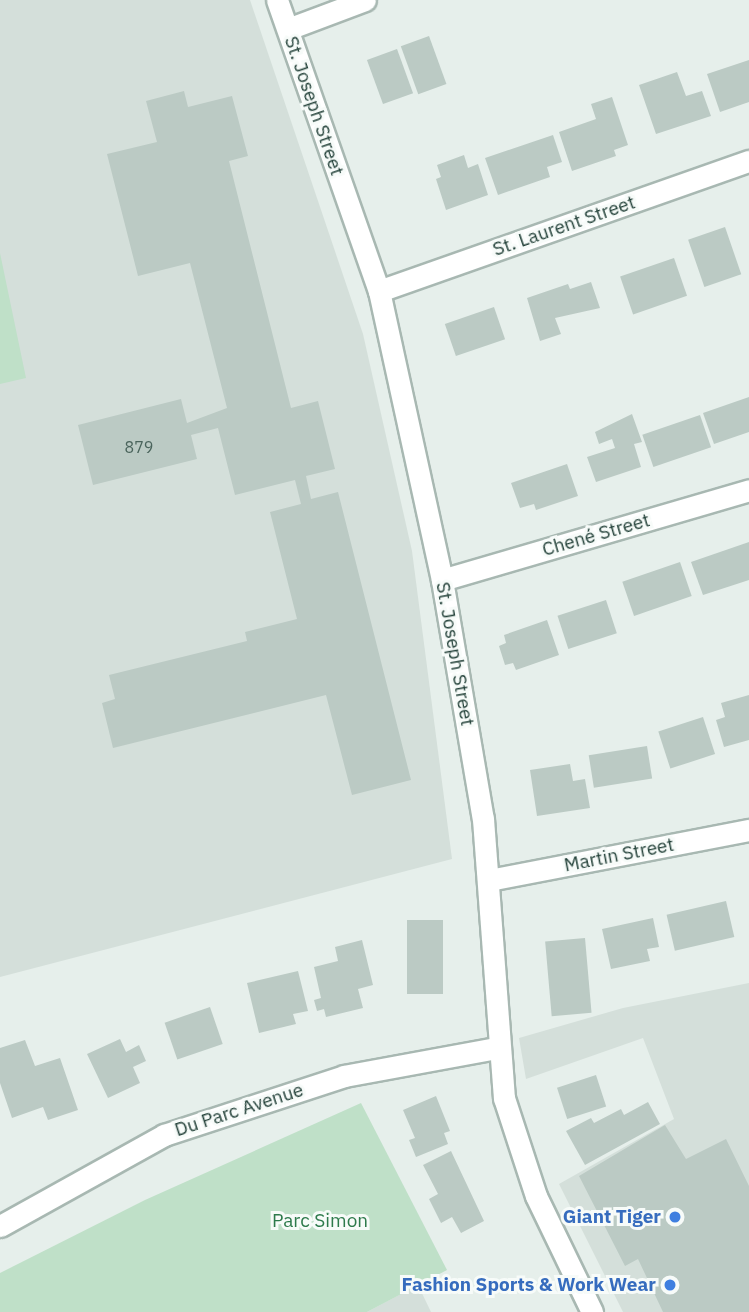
<!DOCTYPE html>
<meta charset="utf-8">
<style>
body{margin:0}
#map{position:relative;width:749px;height:1312px;overflow:hidden;background:#e6efeb;font-family:"IBM Plex Sans",sans-serif}
div>[style]{position:absolute}
[style*='--x']{left:calc(var(--x)*1px);top:calc(var(--y)*1px);width:calc(var(--w)*1px);rotate:calc(var(--a)*1deg)}
.built>*{inset:0;background:#d4dfda}
.green>*{inset:0;background:#bfe0c8}
.building>*{inset:0;background:#bbcac4;transform-origin:0 0}
.roads{filter:drop-shadow(2px 0 #a8b8b2) drop-shadow(-2px 0 #a8b8b2) drop-shadow(0 2px #a8b8b2) drop-shadow(0 -2px #a8b8b2)}
.street>*{height:21px;margin:-10.5px;padding:0 10.5px;transform-origin:10.5px;border-radius:10.5px;background:#fff}
.secondary>*{height:21px;margin:-10.5px;padding:0 10.5px;transform-origin:10.5px;border-radius:10.5px;background:#fff}
.dots>*{width:19px;height:19px;translate:-50% -50%;box-sizing:border-box;border:4px solid #f7fbf9;border-radius:50%}
span{translate:-50% -50%;white-space:nowrap;text-align:center;line-height:1.15;-webkit-text-stroke:6px #f7fbf9;paint-order:stroke}
.number-label{font-size:16px;color:#4a645c}
.number-label span{-webkit-text-stroke-width:0}
.street-label{font-size:19px;color:#24423a}
.shop-label{font-size:19px;color:#366cbe;font-weight:700}
.right{translate:-100% -50%;text-align:right}
.park-label{font-size:19px;color:#2d7a4b}
</style>
<div id="map">
<div class="built">
<i style="clip-path:polygon(0 0,250px 0,363px 334px,412px 551px,452px 859px,0 977px)"></i>
<i style="clip-path:polygon(749px 983px,749px 1312px,623px 1312px,559px 1184px,674px 1119px,643px 1038px,526px 1079px,519px 1038px,623px 1008px)"></i>
<i style="clip-path:polygon(418px 1285px,431px 1312px,367px 1312px)"></i>
</div>
<div class="green">
<i style="clip-path:polygon(0 253px,26px 378px,0 384px)"></i>
<i style="clip-path:polygon(361px 1103px,447px 1270px,367px 1312px,0 1312px,0 1273px,145px 1200px)"></i>
</div>
<div class="building">
<i style="left:429px;top:36px;width:51px;height:30px;rotate:70deg"></i>
<i style="left:397px;top:49px;width:47px;height:32px;rotate:70deg"></i>
<i style="clip-path:polygon(749px 60px,749px 102px,720px 112px,707px 74px)"></i>
<i style="clip-path:polygon(677px 72px,686px 96px,702px 91px,711px 116px,656px 134px,639px 85px)"></i>
<i style="clip-path:polygon(184px 91px,188px 107px,232px 96px,248px 156px,229px 161px,291px 408px,318px 401px,335px 469px,306px 476px,311px 499px,338px 492px,411px 780px,352px 795px,326px 695px,113px 748px,102px 703px,115px 699px,109px 675px,247px 641px,245px 632px,297px 619px,270px 512px,301px 504px,295px 480px,235px 495px,218px 428px,191px 435px,197px 459px,93px 485px,78px 425px,181px 399px,187px 423px,227px 408px,190px 263px,138px 276px,107px 154px,157px 142px,146px 101px)"></i>
<i style="clip-path:polygon(612px 97px,628px 145px,614px 150px,616px 156px,572px 171px,559px 132px,596px 119px,591px 104px)"></i>
<i style="clip-path:polygon(553px 135px,562px 162px,547px 167px,550px 177px,498px 195px,485px 158px)"></i>
<i style="clip-path:polygon(464px 155px,468px 168px,478px 164px,488px 195px,446px 210px,436px 179px,441px 177px,437px 165px)"></i>
<i style="left:725px;top:227px;width:50px;height:39px;rotate:71deg"></i>
<i style="left:674px;top:258px;width:40px;height:57px;rotate:71deg"></i>
<i style="clip-path:polygon(591px 282px,600px 308px,555px 318px,561px 334px,540px 341px,527px 298px,568px 284px,570px 289px)"></i>
<i style="left:494px;top:307px;width:34px;height:52px;rotate:71deg"></i>
<i style="clip-path:polygon(749px 397px,749px 432px,714px 444px,703px 413px)"></i>
<i style="clip-path:polygon(632px 414px,642px 442px,634px 444px,641px 467px,596px 482px,587px 457px,615px 448px,612px 439px,599px 444px,595px 432px)"></i>
<i style="left:700px;top:415px;width:34px;height:61px;rotate:71deg"></i>
<i style="clip-path:polygon(567px 464px,578px 496px,536px 510px,534px 504px,520px 508px,511px 483px)"></i>
<i style="clip-path:polygon(749px 542px,749px 580px,703px 595px,691px 562px)"></i>
<i style="left:680px;top:562px;width:36px;height:61px;rotate:71deg"></i>
<i style="left:606px;top:600px;width:35px;height:51px;rotate:72deg"></i>
<i style="clip-path:polygon(547px 620px,559px 655px,516px 670px,513px 663px,505px 665px,499px 646px,506px 643px,504px 635px)"></i>
<i style="clip-path:polygon(749px 695px,749px 740px,724px 747px,716px 720px,725px 717px,721px 703px)"></i>
<i style="left:703px;top:717px;width:39px;height:47px;rotate:72deg"></i>
<i style="left:647px;top:746px;width:33px;height:59px;rotate:81deg"></i>
<i style="clip-path:polygon(570px 764px,573px 781px,585px 779px,590px 808px,537px 816px,530px 770px)"></i>
<i style="left:726px;top:901px;width:37px;height:61px;rotate:77deg"></i>
<i style="clip-path:polygon(653px 918px,659px 947px,647px 949px,650px 961px,611px 969px,602px 929px)"></i>
<i style="left:407px;top:920px;width:36px;height:74px"></i>
<i style="left:585px;top:938px;width:75px;height:40px;rotate:85deg"></i>
<i style="clip-path:polygon(362px 940px,373px 985px,358px 989px,363px 1008px,326px 1017px,324px 1009px,317px 1011px,314px 1000px,321px 998px,314px 967px,338px 961px,335px 947px)"></i>
<i style="clip-path:polygon(298px 971px,308px 1011px,293px 1014px,296px 1024px,259px 1033px,247px 983px)"></i>
<i style="left:210px;top:1007px;width:39px;height:48px;rotate:71deg"></i>
<i style="clip-path:polygon(120px 1039px,126px 1052px,139px 1045px,146px 1061px,133px 1067px,140px 1083px,108px 1098px,87px 1054px)"></i>
<i style="clip-path:polygon(25px 1040px,35px 1066px,60px 1058px,78px 1110px,48px 1120px,43px 1107px,12px 1118px,0 1083px,0 1048px)"></i>
<i style="left:596px;top:1075px;width:33px;height:41px;rotate:72deg"></i>
<i style="clip-path:polygon(436px 1096px,450px 1131px,444px 1133px,448px 1144px,416px 1157px,409px 1140px,415px 1138px,403px 1110px)"></i>
<i style="clip-path:polygon(648px 1102px,660px 1124px,585px 1165px,566px 1131px,591px 1118px,594px 1123px,621px 1109px,624px 1115px)"></i>
<i style="clip-path:polygon(665px 1125px,686px 1159px,726px 1139px,749px 1186px,749px 1312px,663px 1312px,638px 1259px,625px 1266px,579px 1176px)"></i>
<i style="clip-path:polygon(451px 1151px,484px 1221px,461px 1233px,452px 1217px,441px 1223px,429px 1199px,438px 1194px,423px 1165px)"></i>
</div>
<div class="roads">
<div class="street">
<i style="--x:288;--y:29;--w:82;--a:-20.6"></i>
<i style="--x:379;--y:291;--w:392;--a:-19.4"></i>
<i style="--x:442;--y:580;--w:320;--a:-16.3"></i>
<i style="--x:489;--y:880;--w:265;--a:-10.9"></i>
<i style="--x:0;--y:1226;--w:188;--a:-29"></i>
<i style="--x:164;--y:1135;--w:189;--a:-18.1"></i>
<i style="--x:344;--y:1076;--w:156;--a:-10.4"></i>
</div>
<div class="secondary">
<i style="--x:277;--y:0;--w:308;--a:70.7"></i>
<i style="--x:379;--y:291;--w:296;--a:77.7"></i>
<i style="--x:442;--y:580;--w:242;--a:80.3"></i>
<i style="--x:483;--y:819;--w:280;--a:85.7"></i>
<i style="--x:504;--y:1098;--w:103;--a:71.9"></i>
<i style="--x:536;--y:1196;--w:129;--a:64.2"></i>
</div>
</div>
<div class="dots">
<i style="left:675px;top:1217px;background:#3f7fe0"></i>
<i style="left:670px;top:1285px;background:#3f7fe0"></i>
</div>
<div class="number-label">
<span style="left:139px;top:447px">879</span>
</div>
<div class="street-label">
<span style="left:314px;top:106px;rotate:71deg">St. Joseph Street</span>
<span style="left:564px;top:226px;rotate:-19deg">St. Laurent Street</span>
<span style="left:596px;top:535px;rotate:-16deg">Chené Street</span>
<span style="left:455px;top:654px;rotate:80deg">St. Joseph Street</span>
<span style="left:619px;top:855px;rotate:-11deg">Martin Street</span>
<span style="left:239px;top:1110px;rotate:-18deg">Du Parc Avenue</span>
</div>
<div class="shop-label">
<span class="right" style="left:661px;top:1217px">Giant Tiger</span>
<span class="right" style="left:656px;top:1285px">Fashion Sports &amp; Work Wear</span>
</div>
<div class="park-label">
<span style="left:320px;top:1221px">Parc Simon</span>
</div>
</div>
